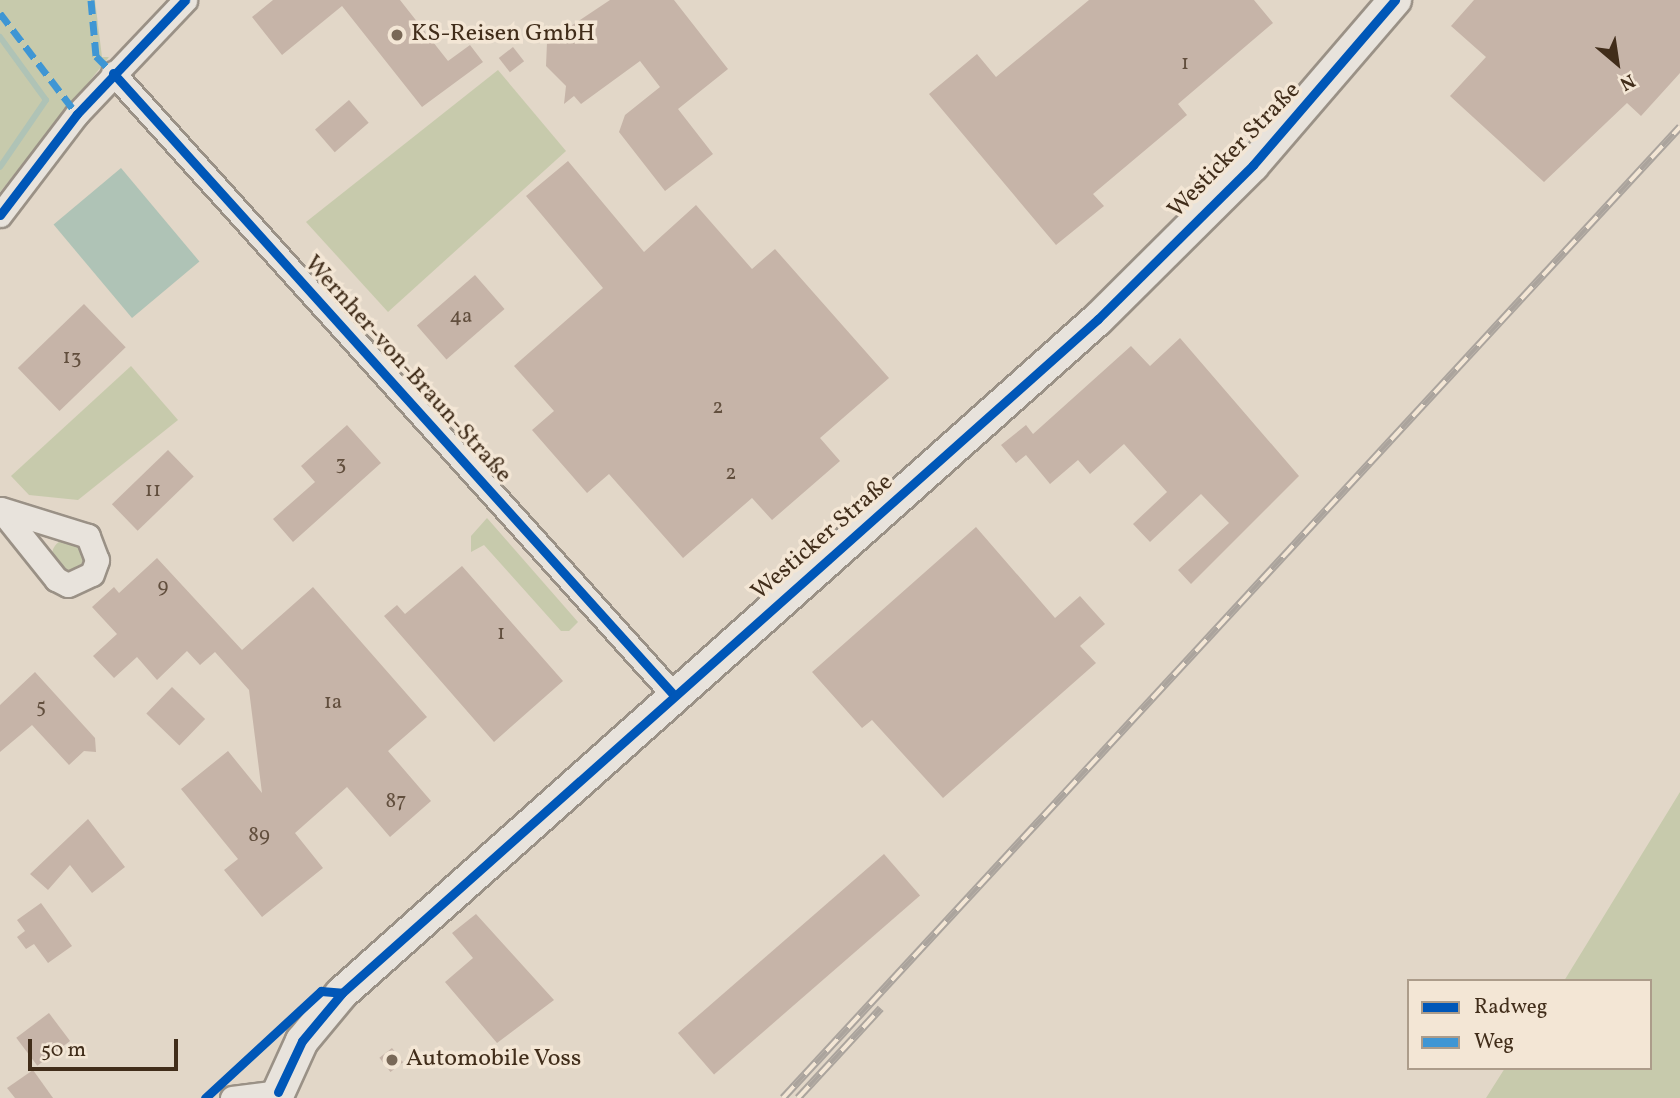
<!DOCTYPE html>
<meta charset="utf-8">
<style>
body{margin:0}
#map{position:relative;width:1680px;height:1098px;overflow:hidden;background:#e2d7c8;font-family:Vollkorn,serif}
div>[style]{position:absolute}
[style*='--x']{left:calc(var(--x)*1px);top:calc(var(--y)*1px);width:calc(var(--w)*1px);rotate:calc(var(--a)*1deg)}
.green>*{inset:0;background:#c7caac}
.round{border-radius:50%}
.water>*{inset:0;background:#afc3b6;transform-origin:0 0}
.stream>*{height:6px;margin:-3px;padding:0 3px;transform-origin:3px;border-radius:3px;background:#afc3b6}
.building>*{inset:0;background:#c6b4a8;transform-origin:0 0}
.roads{filter:drop-shadow(2px 0 #9a9186) drop-shadow(-2px 0 #9a9186) drop-shadow(0 2px #9a9186) drop-shadow(0 -2px #9a9186)}
.street>*{height:23px;margin:-11.5px;padding:0 11.5px;transform-origin:11.5px;border-radius:11.5px;background:#e8e3dc}
.secondary>*{height:32px;margin:-16px;padding:0 16px;transform-origin:16px;border-radius:16px;background:#e8e3dc}
.rail>*{height:8px;margin-top:-4px;transform-origin:0;background:repeating-linear-gradient(90deg,#f3e6d5 0 16px,#aba49d 0 32px);box-sizing:border-box;border-block:2px solid #aba49d}
.quiet>*{height:7px;margin-top:-3.5px;transform-origin:0;background:repeating-linear-gradient(90deg,#3f96d4 0 14px,transparent 0 21px)}
.cycleway>*{height:9px;margin:-4.5px;padding:0 4.5px;transform-origin:4.5px;border-radius:4.5px;background:#0057b8}
.dots>*{width:19px;height:19px;translate:-50% -50%;box-sizing:border-box;border:4px solid #f3e6d5;border-radius:50%}
span{translate:-50% -50%;white-space:nowrap;text-align:center;line-height:1.15;-webkit-text-stroke:7px #f3e6d5;paint-order:stroke}
.number-label{font-size:21px;color:#624f3e}
.number-label span{-webkit-text-stroke-width:0}
.poi-label{font-size:24px;color:#412d1a}
.left{translate:0 -50%;text-align:left}
.street-label{font-size:24px;color:#412d1a}
.legend{position:absolute;left:1407px;top:979px;width:245px;height:91px;box-sizing:border-box;background:#f3e6d5;border:2px solid #ac9c8a;margin:0;padding:9px 12px;list-style:none;font-size:21px;color:#412d1a}
.legend li{display:flex;align-items:center;gap:14px;height:35px}
.legend b{width:35px;border:2px solid #ac9c8a}
.north{position:absolute;left:1582px;top:28px;width:70px;height:70px;-webkit-text-stroke:5px #f3e6d5;paint-order:stroke;rotate:151deg;font-size:19px;font-weight:700;line-height:28px;text-align:center;color:#412d1a}
.north::after{content:'';display:block;margin:auto;width:24px;height:32px;background:#412d1a;clip-path:polygon(50% 0,100% 100%,50% 72%,0 100%)}
.scale{position:absolute;left:28px;top:1039px;width:150px;height:32px;box-sizing:border-box;border:4px solid #412d1a;border-top:0;padding-left:9px;font-size:21px;line-height:24px;white-space:nowrap;color:#412d1a;-webkit-text-stroke:5px #f3e6d5;paint-order:stroke}
</style>
<div id="map">
<div class="green">
<i style="clip-path:polygon(0 0,95px 0,102px 57px,109px 57px,0 192px)"></i>
<i style="clip-path:polygon(498px 70px,566px 151px,388px 312px,306px 222px)"></i>
<i style="clip-path:polygon(131px 366px,178px 420px,78px 500px,29px 495px,11px 476px)"></i>
<i style="clip-path:polygon(487px 518px,578px 622px,569px 631px,561px 631px,484px 545px,471px 552px,471px 536px)"></i>
<i class="round" style="left:52px;top:539px;width:32px;height:32px"></i>
<i style="clip-path:polygon(1680px 792px,1680px 1098px,1486px 1098px,1505px 1068px,1650px 1068px,1650px 981px,1564px 981px)"></i>
</div>
<div class="water">
<i style="left:121px;top:168px;width:122px;height:88px;rotate:50deg"></i>
</div>
<div class="stream">
<i style="--x:0;--y:37;--w:78;--a:53.9"></i>
<i style="--x:46;--y:100;--w:81;--a:124.5"></i>
</div>
<div class="building">
<i style="clip-path:polygon(273px 0,400px 0,448px 61px,470px 45px,483px 62px,422px 107px,342px 6px,282px 55px,252px 17px)"></i>
<i style="clip-path:polygon(610px 0,674px 0,728px 69px,678px 109px,713px 154px,665px 191px,619px 132px,625px 115px,660px 87px,640px 61px,581px 104px,574px 96px,564px 104px,566px 86px,546px 66px,547px 42px)"></i>
<i style="clip-path:polygon(1089px 0,1254px 0,1273px 23px,1178px 104px,1187px 115px,1093px 194px,1104px 206px,1056px 245px,929px 94px,977px 54px,996px 77px)"></i>
<i style="clip-path:polygon(1474px 0,1680px 0,1680px 73px,1641px 116px,1627px 103px,1544px 182px,1450px 96px,1486px 57px,1451px 26px)"></i>
<i style="left:513px;top:47px;width:18px;height:18px;rotate:52deg"></i>
<i style="left:349px;top:100px;width:30px;height:45px;rotate:49deg"></i>
<i style="clip-path:polygon(568px 161px,644px 252px,696px 205px,752px 269px,775px 249px,889px 378px,820px 438px,840px 461px,772px 520px,752px 498px,683px 558px,609px 474px,587px 493px,532px 430px,554px 411px,514px 366px,603px 288px,526px 196px)"></i>
<i style="left:475px;top:275px;width:45px;height:77px;rotate:49deg"></i>
<i style="left:84px;top:304px;width:60px;height:92px;rotate:46deg"></i>
<i style="clip-path:polygon(1180px 338px,1299px 476px,1191px 584px,1178px 570px,1229px 523px,1201px 494px,1150px 542px,1133px 524px,1167px 492px,1124px 444px,1090px 474px,1078px 460px,1050px 484px,1026px 455px,1016px 463px,1001px 445px,1026px 425px,1033px 434px,1131px 346px,1150px 366px)"></i>
<i style="clip-path:polygon(347px 425px,381px 463px,293px 542px,273px 519px,315px 482px,301px 466px)"></i>
<i style="left:168px;top:450px;width:37px;height:78px;rotate:46deg"></i>
<i style="clip-path:polygon(976px 527px,1055px 618px,1080px 596px,1105px 624px,1080px 646px,1096px 663px,943px 798px,872px 720px,862px 728px,812px 672px)"></i>
<i style="clip-path:polygon(157px 558px,242px 650px,313px 587px,427px 717px,388px 751px,431px 801px,390px 837px,347px 787px,295px 833px,323px 868px,262px 917px,224px 870px,238px 859px,181px 789px,228px 751px,262px 793px,249px 690px,215px 652px,200px 665px,187px 651px,157px 680px,137px 657px,114px 678px,93px 656px,117px 634px,92px 607px,114px 587px,119px 593px)"></i>
<i style="clip-path:polygon(462px 566px,563px 681px,494px 742px,384px 616px,397px 605px,405px 614px)"></i>
<i style="clip-path:polygon(35px 672px,95px 738px,96px 752px,84px 751px,69px 765px,32px 725px,0 752px,0 705px)"></i>
<i style="left:172px;top:687px;width:46px;height:37px;rotate:44deg"></i>
<i style="clip-path:polygon(88px 819px,125px 867px,92px 893px,70px 865px,48px 890px,30px 874px)"></i>
<i style="left:884px;top:854px;width:55px;height:273px;rotate:49deg"></i>
<i style="clip-path:polygon(41px 903px,72px 946px,48px 963px,34px 944px,26px 949px,17px 937px,25px 931px,17px 920px)"></i>
<i style="clip-path:polygon(476px 914px,554px 1000px,497px 1043px,445px 982px,473px 958px,452px 933px)"></i>
<i style="left:49px;top:1013px;width:35px;height:41px;rotate:53deg"></i>
<i style="left:392px;top:1048px;width:18px;height:16px;rotate:52deg"></i>
<i style="clip-path:polygon(33px 1070px,53px 1098px,15px 1098px,7px 1088px)"></i>
</div>
<div class="roads">
<div class="street">
<i style="--x:113;--y:73;--w:835;--a:47.96"></i>
<i style="--x:0;--y:215;--w:127;--a:-52.7"></i>
<i style="--x:77;--y:114;--w:157;--a:-46.5"></i>
<i style="--x:0;--y:509;--w:90;--a:51.3"></i>
<i style="--x:56;--y:579;--w:13;--a:27"></i>
<i style="--x:68;--y:585;--w:26;--a:-25"></i>
<i style="--x:92;--y:574;--w:15;--a:-70"></i>
<i style="--x:97;--y:560;--w:26;--a:-111"></i>
<i style="--x:88;--y:536;--w:91;--a:-162.8"></i>
<i style="--x:232;--y:1098;--w:46;--a:-7.4"></i>
</div>
<div class="secondary">
<i style="--x:276;--y:1098;--w:63;--a:-65.5"></i>
<i style="--x:302;--y:1041;--w:62;--a:-50.2"></i>
<i style="--x:342;--y:993;--w:1013;--a:-41.72"></i>
<i style="--x:1098;--y:319;--w:218;--a:-44.8"></i>
<i style="--x:1253;--y:165;--w:218;--a:-49.3"></i>
</div>
</div>
<div class="rail">
<i style="--x:783;--y:1098;--w:1322;--a:-47.27"></i>
<i style="--x:798;--y:1098;--w:122;--a:-47.3"></i>
</div>
<div class="quiet">
<i style="--x:91;--y:0;--w:56;--a:84.9"></i>
<i style="--x:96;--y:56;--w:24;--a:45"></i>
<i style="--x:0;--y:13;--w:127;--a:52.7"></i>
</div>
<div class="cycleway">
<i style="--x:113;--y:73;--w:835;--a:47.96"></i>
<i style="--x:0;--y:215;--w:127;--a:-52.7"></i>
<i style="--x:77;--y:114;--w:157;--a:-46.5"></i>
<i style="--x:278;--y:1092;--w:56;--a:-64.8"></i>
<i style="--x:302;--y:1041;--w:62;--a:-50.2"></i>
<i style="--x:342;--y:993;--w:1013;--a:-41.72"></i>
<i style="--x:1098;--y:319;--w:218;--a:-44.8"></i>
<i style="--x:1253;--y:165;--w:218;--a:-49.3"></i>
<i style="--x:205;--y:1098;--w:158;--a:-42.7"></i>
<i style="--x:321;--y:991;--w:21;--a:5"></i>
</div>
<div class="dots">
<i style="left:397px;top:35px;background:#796857"></i>
<i style="left:392px;top:1060px;background:#796857"></i>
</div>
<div class="number-label">
<span style="left:1185px;top:64px">1</span>
<span style="left:461px;top:317px">4a</span>
<span style="left:72px;top:358px">13</span>
<span style="left:718px;top:408px">2</span>
<span style="left:341px;top:464px">3</span>
<span style="left:731px;top:474px">2</span>
<span style="left:153px;top:491px">11</span>
<span style="left:163px;top:587px">9</span>
<span style="left:501px;top:634px">1</span>
<span style="left:333px;top:703px">1a</span>
<span style="left:41px;top:707px">5</span>
<span style="left:396px;top:802px">87</span>
<span style="left:259px;top:836px">89</span>
</div>
<div class="poi-label">
<span class="left" style="left:411px;top:35px">KS-Reisen GmbH</span>
<span class="left" style="left:406px;top:1060px">Automobile Voss</span>
</div>
<div class="street-label">
<span style="left:1235px;top:151px;rotate:-46deg">Westicker Straße</span>
<span style="left:407px;top:370px;rotate:48deg">Wernher-von-Braun-Straße</span>
<span style="left:823px;top:538px;rotate:-41deg">Westicker Straße</span>
</div>
<ul class="legend">
<li><b style="height:9px;background:#0057b8"></b>Radweg</li>
<li><b style="height:9px;background:#3f96d4"></b>Weg</li>
</ul>
<div class="north">N</div>
<div class="scale">50 m</div>
</div>
